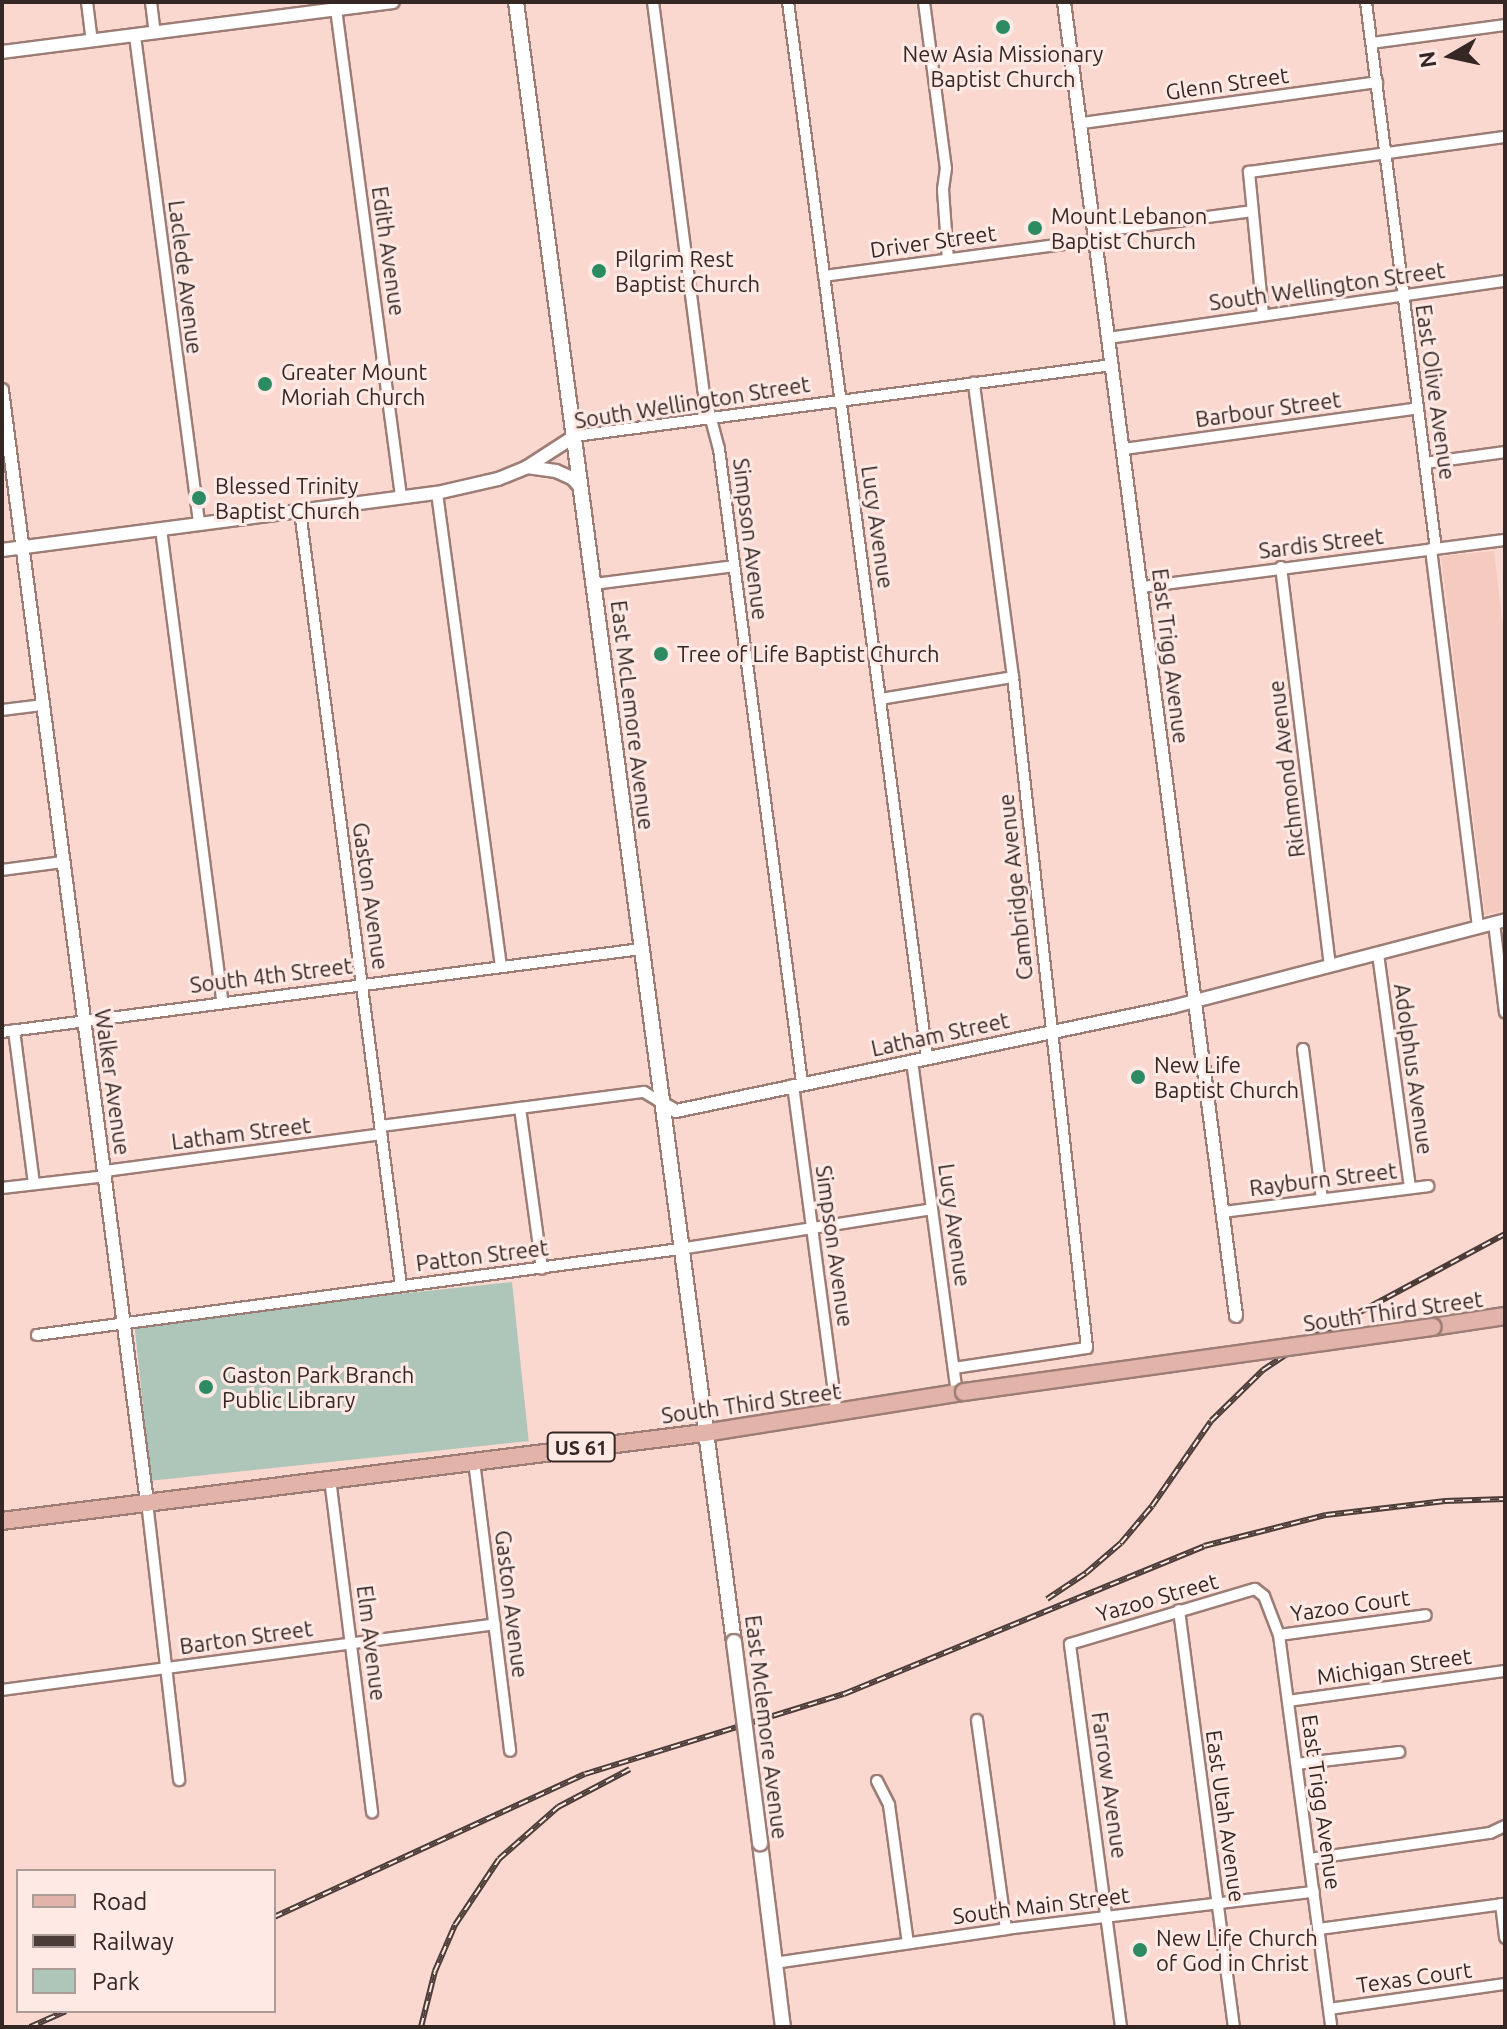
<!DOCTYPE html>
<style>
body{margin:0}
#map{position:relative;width:1507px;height:2029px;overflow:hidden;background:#fad8d0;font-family:Ubuntu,sans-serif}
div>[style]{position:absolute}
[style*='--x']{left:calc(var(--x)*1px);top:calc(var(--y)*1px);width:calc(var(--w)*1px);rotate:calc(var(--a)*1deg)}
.built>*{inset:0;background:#f5cbc0}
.green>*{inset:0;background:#aec6b9;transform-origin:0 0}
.roads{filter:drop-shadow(2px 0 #9c7d76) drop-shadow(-2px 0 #9c7d76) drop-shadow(0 2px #9c7d76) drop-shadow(0 -2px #9c7d76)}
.minor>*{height:10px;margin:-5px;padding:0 5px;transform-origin:5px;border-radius:5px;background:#fff}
.tertiary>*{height:12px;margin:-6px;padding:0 6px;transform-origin:6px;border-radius:6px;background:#fff}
.secondary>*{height:14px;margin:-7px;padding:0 7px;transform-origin:7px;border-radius:7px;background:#fff}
.primary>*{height:16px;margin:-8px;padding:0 8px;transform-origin:8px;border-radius:8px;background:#e2b3a9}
.rail>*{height:6px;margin-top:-3px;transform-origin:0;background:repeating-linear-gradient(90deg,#fee9e4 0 9px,#4b3c38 0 18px);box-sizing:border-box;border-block:2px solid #4b3c38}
.bridges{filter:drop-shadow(2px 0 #9c7d76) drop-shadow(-2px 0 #9c7d76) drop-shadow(0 2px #9c7d76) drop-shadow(0 -2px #9c7d76)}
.secondary-bridge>*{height:14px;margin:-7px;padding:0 7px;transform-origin:7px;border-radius:7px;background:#fff}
.primary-bridge>*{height:16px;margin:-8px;padding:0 8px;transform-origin:8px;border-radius:8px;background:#e2b3a9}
.dots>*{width:22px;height:22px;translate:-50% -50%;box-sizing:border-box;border:4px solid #fee9e4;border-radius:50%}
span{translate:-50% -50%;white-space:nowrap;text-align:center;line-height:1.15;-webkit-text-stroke:6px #fee9e4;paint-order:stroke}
.shield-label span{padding:2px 6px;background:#fee9e4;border:2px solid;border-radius:6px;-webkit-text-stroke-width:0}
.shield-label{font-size:20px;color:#342724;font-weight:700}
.poi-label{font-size:22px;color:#342724}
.left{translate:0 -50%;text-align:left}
.street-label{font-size:22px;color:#342724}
.frame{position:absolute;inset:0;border:4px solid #342724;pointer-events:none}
.legend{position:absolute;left:16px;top:1869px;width:260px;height:144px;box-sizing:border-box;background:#fee9e4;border:2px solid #ad9b97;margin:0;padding:10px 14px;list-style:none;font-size:24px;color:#342724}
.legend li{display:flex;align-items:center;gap:16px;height:40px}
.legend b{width:40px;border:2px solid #ad9b97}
.north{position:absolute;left:1411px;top:16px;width:80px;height:80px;-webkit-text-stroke:6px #fee9e4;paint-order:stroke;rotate:261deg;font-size:22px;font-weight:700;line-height:32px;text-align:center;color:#342724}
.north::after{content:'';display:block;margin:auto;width:28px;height:36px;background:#342724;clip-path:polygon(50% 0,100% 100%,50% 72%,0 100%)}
</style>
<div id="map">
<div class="built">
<i style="clip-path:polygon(1494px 551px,1505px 644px,1505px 910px,1485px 915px,1441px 556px)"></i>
</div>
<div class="green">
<i style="left:512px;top:1282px;width:160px;height:380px;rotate:84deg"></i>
</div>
<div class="roads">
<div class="minor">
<i style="--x:87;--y:2;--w:39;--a:83"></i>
<i style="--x:151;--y:2;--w:31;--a:83"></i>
<i style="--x:653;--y:2;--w:390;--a:82.6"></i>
<i style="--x:703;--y:389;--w:62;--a:75.1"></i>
<i style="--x:719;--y:449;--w:639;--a:82.54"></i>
<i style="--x:788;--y:2;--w:1064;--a:82.49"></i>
<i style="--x:924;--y:2;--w:167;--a:82.5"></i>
<i style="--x:946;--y:168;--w:22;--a:98"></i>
<i style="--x:943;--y:190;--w:69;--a:85.9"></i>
<i style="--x:1366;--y:2;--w:551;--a:82.71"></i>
<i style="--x:336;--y:9;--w:493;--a:82.4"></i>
<i style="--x:135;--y:36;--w:492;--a:82.5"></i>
<i style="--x:1372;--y:43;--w:134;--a:-7.7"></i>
<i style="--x:1082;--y:123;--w:298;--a:-7.9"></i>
<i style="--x:1095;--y:232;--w:158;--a:-7.6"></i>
<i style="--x:824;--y:276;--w:273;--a:-7.6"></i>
<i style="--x:1263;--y:315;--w:144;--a:-95.6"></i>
<i style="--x:1249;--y:172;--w:258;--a:-7.8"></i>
<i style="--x:1108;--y:338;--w:401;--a:-8.2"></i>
<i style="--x:575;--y:436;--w:542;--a:-7.53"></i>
<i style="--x:1124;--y:449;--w:297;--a:-7.9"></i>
<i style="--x:1425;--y:463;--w:81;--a:-7.8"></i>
<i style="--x:437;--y:493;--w:478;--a:82.3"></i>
<i style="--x:300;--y:511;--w:781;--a:82.57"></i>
<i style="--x:161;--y:529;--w:476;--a:82.6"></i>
<i style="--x:1431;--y:549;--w:381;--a:82.9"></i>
<i style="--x:1281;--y:567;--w:402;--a:83"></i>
<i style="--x:594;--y:584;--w:141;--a:-7.3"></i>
<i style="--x:1142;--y:587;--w:366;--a:-7.4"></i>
<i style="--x:880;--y:699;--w:135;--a:-9.4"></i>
<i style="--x:2;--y:710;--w:41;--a:-7"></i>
<i style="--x:2;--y:870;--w:62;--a:-7.5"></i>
<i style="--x:1494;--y:923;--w:90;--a:83"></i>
<i style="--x:1378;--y:954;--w:236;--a:82.2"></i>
<i style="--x:14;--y:1030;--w:155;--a:82.6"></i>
<i style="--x:2;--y:1032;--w:644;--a:-7.4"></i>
<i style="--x:1303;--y:1049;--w:151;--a:82.8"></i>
<i style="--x:912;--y:1061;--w:336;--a:82.3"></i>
<i style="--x:793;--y:1085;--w:331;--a:82.4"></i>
<i style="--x:520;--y:1108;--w:162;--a:82.2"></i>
<i style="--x:381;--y:1126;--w:265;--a:-7.4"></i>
<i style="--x:644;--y:1092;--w:21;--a:31"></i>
<i style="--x:105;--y:1171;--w:279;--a:-7.6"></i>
<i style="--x:2;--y:1188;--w:105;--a:-6.6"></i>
<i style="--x:1223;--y:1212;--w:207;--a:-7.2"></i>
<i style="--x:37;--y:1335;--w:649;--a:-7.62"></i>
<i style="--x:680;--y:1249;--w:255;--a:-9"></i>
<i style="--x:954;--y:1368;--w:134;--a:-8.6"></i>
<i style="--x:1087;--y:1348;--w:675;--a:-96.29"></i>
<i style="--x:1013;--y:677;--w:297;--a:-97.6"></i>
<i style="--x:474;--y:1461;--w:292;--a:82.9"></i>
<i style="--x:330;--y:1479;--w:336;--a:82.8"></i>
<i style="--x:147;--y:1502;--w:280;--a:83.4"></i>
<i style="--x:1179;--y:1610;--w:421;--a:82.5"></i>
<i style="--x:1279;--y:1635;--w:148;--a:-7.7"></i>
<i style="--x:2;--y:1690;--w:497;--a:-7.6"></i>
<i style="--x:1288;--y:1701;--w:219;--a:-7.9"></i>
<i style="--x:977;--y:1720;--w:211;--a:82.1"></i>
<i style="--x:1297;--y:1764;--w:103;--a:-6.7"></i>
<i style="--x:877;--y:1781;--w:27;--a:63"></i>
<i style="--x:889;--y:1805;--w:139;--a:82.2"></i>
<i style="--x:1309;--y:1859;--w:183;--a:-8.2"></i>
<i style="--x:1490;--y:1833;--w:17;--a:-25"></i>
<i style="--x:1501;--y:1904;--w:34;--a:83"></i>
<i style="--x:1319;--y:1929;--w:188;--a:-7.7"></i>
<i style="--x:774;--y:1963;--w:234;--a:-8.3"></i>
<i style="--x:1006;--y:1929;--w:310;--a:-6.9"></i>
<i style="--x:1329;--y:2009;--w:178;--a:-8.1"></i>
<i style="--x:1121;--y:2027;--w:386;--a:-97.6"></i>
<i style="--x:1070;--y:1644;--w:193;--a:-16.6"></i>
<i style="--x:1255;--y:1589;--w:11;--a:38"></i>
<i style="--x:1264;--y:1596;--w:42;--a:69"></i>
<i style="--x:1279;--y:1635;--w:395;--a:82.4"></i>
</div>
<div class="tertiary">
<i style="--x:1064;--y:2;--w:1325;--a:82.54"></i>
<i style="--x:2;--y:52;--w:394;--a:-7.3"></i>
<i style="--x:2;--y:390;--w:1121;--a:82.57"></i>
<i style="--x:527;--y:467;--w:29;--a:8"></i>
<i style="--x:556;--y:471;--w:17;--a:24"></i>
<i style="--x:572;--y:478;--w:13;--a:48"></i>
<i style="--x:2;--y:550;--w:439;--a:-7.5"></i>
<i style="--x:437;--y:493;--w:63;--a:-12.9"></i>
<i style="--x:498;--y:479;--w:31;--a:-22"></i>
<i style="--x:527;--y:467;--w:57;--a:-32.9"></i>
<i style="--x:662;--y:1103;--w:16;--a:30"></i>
<i style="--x:676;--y:1111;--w:507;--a:-11.84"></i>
<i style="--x:1172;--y:1007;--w:344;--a:-14.6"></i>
</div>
<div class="secondary">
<i style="--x:516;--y:2;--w:1654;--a:82.43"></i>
<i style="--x:760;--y:1843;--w:185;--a:82.9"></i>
</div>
<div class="primary">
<i style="--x:1433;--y:1327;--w:73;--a:-8.7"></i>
<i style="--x:2;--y:1521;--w:707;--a:-7.15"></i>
<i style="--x:704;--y:1433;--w:263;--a:-9"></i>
</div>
</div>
<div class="rail">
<i style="--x:1047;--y:1599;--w:47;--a:-33.7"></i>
<i style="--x:1086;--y:1573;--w:46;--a:-40.6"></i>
<i style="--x:1121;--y:1543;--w:48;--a:-50"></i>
<i style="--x:1152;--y:1506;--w:103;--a:-55.2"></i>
<i style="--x:1211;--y:1421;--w:73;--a:-44.4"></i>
<i style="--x:1263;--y:1370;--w:54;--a:-33.7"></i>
<i style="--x:1308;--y:1340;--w:224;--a:-28.3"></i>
<i style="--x:274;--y:1917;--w:342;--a:-24.7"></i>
<i style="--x:585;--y:1774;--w:271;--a:-17.2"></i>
<i style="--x:844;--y:1694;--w:389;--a:-22.3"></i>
<i style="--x:1204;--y:1546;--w:126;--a:-14.3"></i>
<i style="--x:1326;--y:1515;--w:120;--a:-6.7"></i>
<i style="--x:1445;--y:1501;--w:60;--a:-1.9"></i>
<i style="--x:30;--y:2027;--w:39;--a:-24"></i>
<i style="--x:421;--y:2027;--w:58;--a:-76"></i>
<i style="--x:435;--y:1971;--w:50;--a:-66.5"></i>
<i style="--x:455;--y:1925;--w:79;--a:-56.3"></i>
<i style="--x:499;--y:1859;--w:79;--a:-41.4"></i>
<i style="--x:558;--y:1807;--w:81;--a:-27.8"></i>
</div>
<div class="bridges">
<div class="secondary-bridge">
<i style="--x:734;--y:1642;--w:203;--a:82.6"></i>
</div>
<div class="primary-bridge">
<i style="--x:964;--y:1392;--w:473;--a:-7.9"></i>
</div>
</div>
<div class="dots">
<i style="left:1003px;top:27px;background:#2d8b63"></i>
<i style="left:1035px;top:228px;background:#2d8b63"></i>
<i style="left:599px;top:271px;background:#2d8b63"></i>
<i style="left:265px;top:384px;background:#2d8b63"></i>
<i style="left:199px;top:498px;background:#2d8b63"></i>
<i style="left:661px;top:654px;background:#2d8b63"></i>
<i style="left:1138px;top:1077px;background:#2d8b63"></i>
<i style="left:206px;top:1387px;background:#2d8b63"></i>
<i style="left:1140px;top:1950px;background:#2d8b63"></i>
</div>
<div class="shield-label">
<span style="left:581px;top:1447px">US 61</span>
</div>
<div class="poi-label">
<span style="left:1003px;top:66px">New Asia Missionary<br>Baptist Church</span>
<span class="left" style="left:1051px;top:228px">Mount Lebanon<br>Baptist Church</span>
<span class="left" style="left:615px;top:271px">Pilgrim Rest<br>Baptist Church</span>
<span class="left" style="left:281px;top:384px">Greater Mount<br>Moriah Church</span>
<span class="left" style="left:215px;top:498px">Blessed Trinity<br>Baptist Church</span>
<span class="left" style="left:677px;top:654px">Tree of Life Baptist Church</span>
<span class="left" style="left:1154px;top:1077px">New Life<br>Baptist Church</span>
<span class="left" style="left:222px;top:1387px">Gaston Park Branch<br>Public Library</span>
<span class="left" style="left:1156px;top:1950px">New Life Church<br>of God in Christ</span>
</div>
<div class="street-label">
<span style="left:1227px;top:83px;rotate:-8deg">Glenn Street</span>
<span style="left:933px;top:241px;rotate:-8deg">Driver Street</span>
<span style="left:389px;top:251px;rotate:82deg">Edith Avenue</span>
<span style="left:186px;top:277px;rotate:83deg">Laclede Avenue</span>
<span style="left:1327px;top:286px;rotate:-8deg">South Wellington Street</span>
<span style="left:1436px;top:392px;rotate:82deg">East Olive Avenue</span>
<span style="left:692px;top:402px;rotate:-9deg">South Wellington Street</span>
<span style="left:1268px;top:409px;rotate:-8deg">Barbour Street</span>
<span style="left:878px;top:527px;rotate:82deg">Lucy Avenue</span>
<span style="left:751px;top:539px;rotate:83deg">Simpson Avenue</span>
<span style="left:1321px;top:543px;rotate:-7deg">Sardis Street</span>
<span style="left:1171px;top:656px;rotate:83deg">East Trigg Avenue</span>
<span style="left:633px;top:715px;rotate:83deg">East McLemore Avenue</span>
<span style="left:1286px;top:769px;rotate:-97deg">Richmond Avenue</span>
<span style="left:1015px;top:887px;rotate:-96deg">Cambridge Avenue</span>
<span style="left:371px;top:896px;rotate:82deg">Gaston Avenue</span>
<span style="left:271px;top:975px;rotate:-7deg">South 4th Street</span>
<span style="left:940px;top:1034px;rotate:-12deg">Latham Street</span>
<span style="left:1414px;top:1069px;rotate:82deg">Adolphus Avenue</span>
<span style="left:113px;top:1082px;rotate:82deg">Walker Avenue</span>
<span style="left:241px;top:1133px;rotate:-7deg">Latham Street</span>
<span style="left:1323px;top:1179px;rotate:-7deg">Rayburn Street</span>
<span style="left:955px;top:1225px;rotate:82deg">Lucy Avenue</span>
<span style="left:835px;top:1246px;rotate:82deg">Simpson Avenue</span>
<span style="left:482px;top:1255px;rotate:-7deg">Patton Street</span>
<span style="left:1393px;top:1311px;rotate:-8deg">South Third Street</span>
<span style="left:751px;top:1403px;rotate:-8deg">South Third Street</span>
<span style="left:1157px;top:1597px;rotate:-16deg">Yazoo Street</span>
<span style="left:512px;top:1604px;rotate:83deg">Gaston Avenue</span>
<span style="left:1350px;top:1605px;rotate:-8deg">Yazoo Court</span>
<span style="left:246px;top:1637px;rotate:-8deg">Barton Street</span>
<span style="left:372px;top:1643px;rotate:83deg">Elm Avenue</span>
<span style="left:1394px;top:1666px;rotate:-8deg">Michigan Street</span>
<span style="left:767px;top:1727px;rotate:83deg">East Mclemore Avenue</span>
<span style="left:1110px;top:1785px;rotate:82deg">Farrow Avenue</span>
<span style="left:1322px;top:1802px;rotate:82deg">East Trigg Avenue</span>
<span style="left:1226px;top:1816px;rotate:82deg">East Utah Avenue</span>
<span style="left:1041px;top:1905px;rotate:-7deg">South Main Street</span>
<span style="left:1414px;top:1977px;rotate:-8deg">Texas Court</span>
</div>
<div class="frame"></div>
<ul class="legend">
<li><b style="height:10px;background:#e2b3a9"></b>Road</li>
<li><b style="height:10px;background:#4b3c38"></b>Railway</li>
<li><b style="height:22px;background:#aec6b9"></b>Park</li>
</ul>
<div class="north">N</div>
</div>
